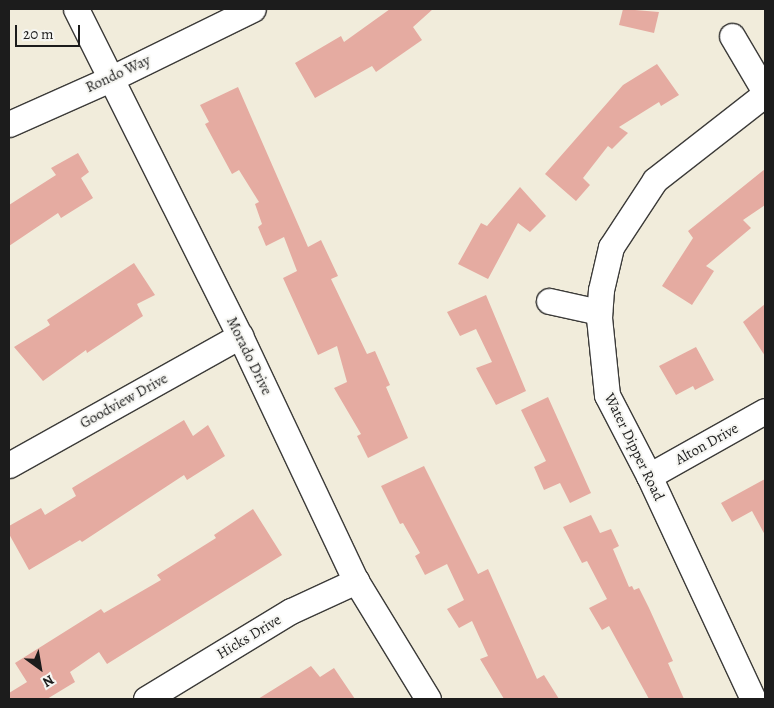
<!DOCTYPE html>
<style>
body{margin:0}
#map{position:relative;width:774px;height:708px;overflow:hidden;background:#f1ecdb;font-family:Alegreya,serif}
div>[style]{position:absolute}
[style*='--x']{left:calc(var(--x)*1px);top:calc(var(--y)*1px);width:calc(var(--w)*1px);rotate:calc(var(--a)*1deg)}
.building>*{inset:0;background:#e5aba1}
.roads{filter:drop-shadow(1px 0 #3c3b39) drop-shadow(-1px 0 #3c3b39) drop-shadow(0 1px #3c3b39) drop-shadow(0 -1px #3c3b39)}
.minor>*{height:25px;margin:-12.5px;padding:0 12.5px;transform-origin:12.5px;border-radius:12.5px;background:#fff}
span{translate:-50% -50%;white-space:nowrap;text-align:center;line-height:1.15;-webkit-text-stroke:4px #f6f6f2;paint-order:stroke}
.street-label{font-size:15px;color:#1c1c1c}
.frame{position:absolute;inset:0;border:10px solid #1c1c1c;pointer-events:none}
.north{position:absolute;left:15px;top:643px;width:50px;height:50px;-webkit-text-stroke:4px #f6f6f2;paint-order:stroke;rotate:148deg;font-size:14px;font-weight:700;line-height:20px;text-align:center;color:#1c1c1c}
.north::after{content:'';display:block;margin:auto;width:18px;height:22px;background:#1c1c1c;clip-path:polygon(50% 0,100% 100%,50% 72%,0 100%)}
.scale{position:absolute;left:15px;top:25px;width:65px;height:22px;box-sizing:border-box;border:2px solid #1c1c1c;border-top:0;padding-left:6px;font-size:15px;line-height:18px;white-space:nowrap;color:#1c1c1c;-webkit-text-stroke:4px #f6f6f2;paint-order:stroke}
</style>
<div id="map">
<div class="building">
<i style="clip-path:polygon(390px 9px,433px 9px,413px 27px,422px 40px,376px 72px,372px 66px,315px 98px,295px 63px,341px 36px,344px 42px)"></i>
<i style="clip-path:polygon(623px 9px,659px 12px,654px 33px,619px 25px)"></i>
<i style="clip-path:polygon(657px 64px,679px 95px,661px 106px,659px 102px,619px 127px,628px 133px,612px 149px,608px 146px,583px 178px,590px 185px,576px 201px,545px 174px,623px 85px)"></i>
<i style="clip-path:polygon(238px 87px,308px 247px,321px 240px,338px 276px,331px 279px,367px 354px,375px 351px,390px 385px,386px 387px,408px 438px,368px 458px,357px 436px,361px 434px,334px 388px,347px 382px,337px 346px,318px 355px,283px 278px,297px 271px,284px 237px,266px 246px,258px 227px,262px 224px,255px 204px,259px 202px,239px 170px,232px 174px,205px 124px,209px 122px,200px 105px)"></i>
<i style="clip-path:polygon(78px 153px,89px 172px,81px 178px,93px 198px,61px 218px,58px 213px,9px 246px,9px 205px,56px 175px,51px 168px)"></i>
<i style="clip-path:polygon(765px 169px,765px 205px,743px 220px,751px 228px,706px 266px,714px 271px,692px 305px,662px 286px,693px 238px,688px 231px)"></i>
<i style="clip-path:polygon(520px 187px,546px 216px,530px 232px,518px 223px,488px 279px,458px 264px,481px 223px,487px 226px)"></i>
<i style="clip-path:polygon(134px 263px,155px 295px,137px 304px,143px 316px,87px 353px,86px 350px,43px 381px,14px 347px,50px 325px,47px 320px)"></i>
<i style="clip-path:polygon(486px 295px,526px 391px,496px 405px,476px 368px,492px 362px,476px 329px,460px 336px,447px 312px)"></i>
<i style="clip-path:polygon(765px 304px,765px 356px,743px 322px)"></i>
<i style="clip-path:polygon(696px 347px,714px 380px,695px 390px,693px 386px,676px 395px,659px 366px)"></i>
<i style="clip-path:polygon(548px 397px,591px 493px,570px 503px,560px 483px,544px 490px,534px 467px,546px 461px,521px 410px)"></i>
<i style="clip-path:polygon(184px 420px,193px 436px,208px 425px,225px 456px,187px 480px,184px 475px,82px 542px,80px 540px,29px 570px,9px 534px,9px 526px,41px 508px,45px 515px,76px 496px,72px 488px)"></i>
<i style="clip-path:polygon(424px 466px,478px 574px,488px 569px,537px 679px,544px 675px,559px 699px,504px 699px,480px 659px,488px 656px,472px 621px,459px 628px,447px 609px,464px 600px,447px 564px,425px 575px,415px 556px,420px 553px,403px 523px,400px 524px,381px 486px)"></i>
<i style="clip-path:polygon(765px 479px,765px 535px,752px 511px,732px 522px,721px 503px)"></i>
<i style="clip-path:polygon(253px 509px,282px 555px,107px 664px,99px 652px,70px 672px,75px 682px,47px 699px,9px 699px,9px 693px,27px 682px,15px 663px,101px 609px,104px 613px,161px 580px,157px 575px,216px 538px,214px 535px)"></i>
<i style="clip-path:polygon(591px 515px,600px 533px,611px 529px,619px 546px,613px 549px,629px 587px,632px 586px,634px 590px,639px 588px,649px 608px,673px 661px,668px 663px,684px 699px,649px 699px,609px 626px,602px 630px,589px 608px,607px 599px,587px 561px,582px 563px,563px 527px)"></i>
<i style="clip-path:polygon(311px 666px,320px 677px,334px 668px,355px 699px,258px 699px)"></i>
</div>
<div class="roads">
<div class="minor">
<i style="--x:76;--y:9;--w:366;--a:63.4"></i>
<i style="--x:240;--y:336;--w:271;--a:64.7"></i>
<i style="--x:356;--y:581;--w:138;--a:58.6"></i>
<i style="--x:732;--y:36;--w:65;--a:59.5"></i>
<i style="--x:9;--y:124;--w:111;--a:-24"></i>
<i style="--x:110;--y:79;--w:159;--a:-26.1"></i>
<i style="--x:549;--y:301;--w:51;--a:12.4"></i>
<i style="--x:9;--y:465;--w:265;--a:-29.2"></i>
<i style="--x:649;--y:476;--w:133;--a:-29.3"></i>
<i style="--x:146;--y:699;--w:170;--a:-31.3"></i>
<i style="--x:291;--y:611;--w:72;--a:-24.8"></i>
<i style="--x:753;--y:699;--w:246;--a:-115"></i>
<i style="--x:649;--y:476;--w:91;--a:-117.4"></i>
<i style="--x:607;--y:395;--w:77;--a:-95.9"></i>
<i style="--x:599;--y:318;--w:28;--a:-86"></i>
<i style="--x:601;--y:290;--w:44;--a:-76.9"></i>
<i style="--x:611;--y:247;--w:80;--a:-56.7"></i>
<i style="--x:655;--y:180;--w:140;--a:-38"></i>
</div>
</div>
<div class="street-label">
<span style="left:118px;top:74px;rotate:-25deg">Rondo Way</span>
<span style="left:249px;top:356px;rotate:64deg">Morado Drive</span>
<span style="left:124px;top:401px;rotate:-29deg">Goodview Drive</span>
<span style="left:707px;top:444px;rotate:-29deg">Alton Drive</span>
<span style="left:634px;top:447px;rotate:64deg">Water Dipper Road</span>
<span style="left:249px;top:637px;rotate:-31deg">Hicks Drive</span>
</div>
<div class="frame"></div>
<div class="north">N</div>
<div class="scale">20 m</div>
</div>
